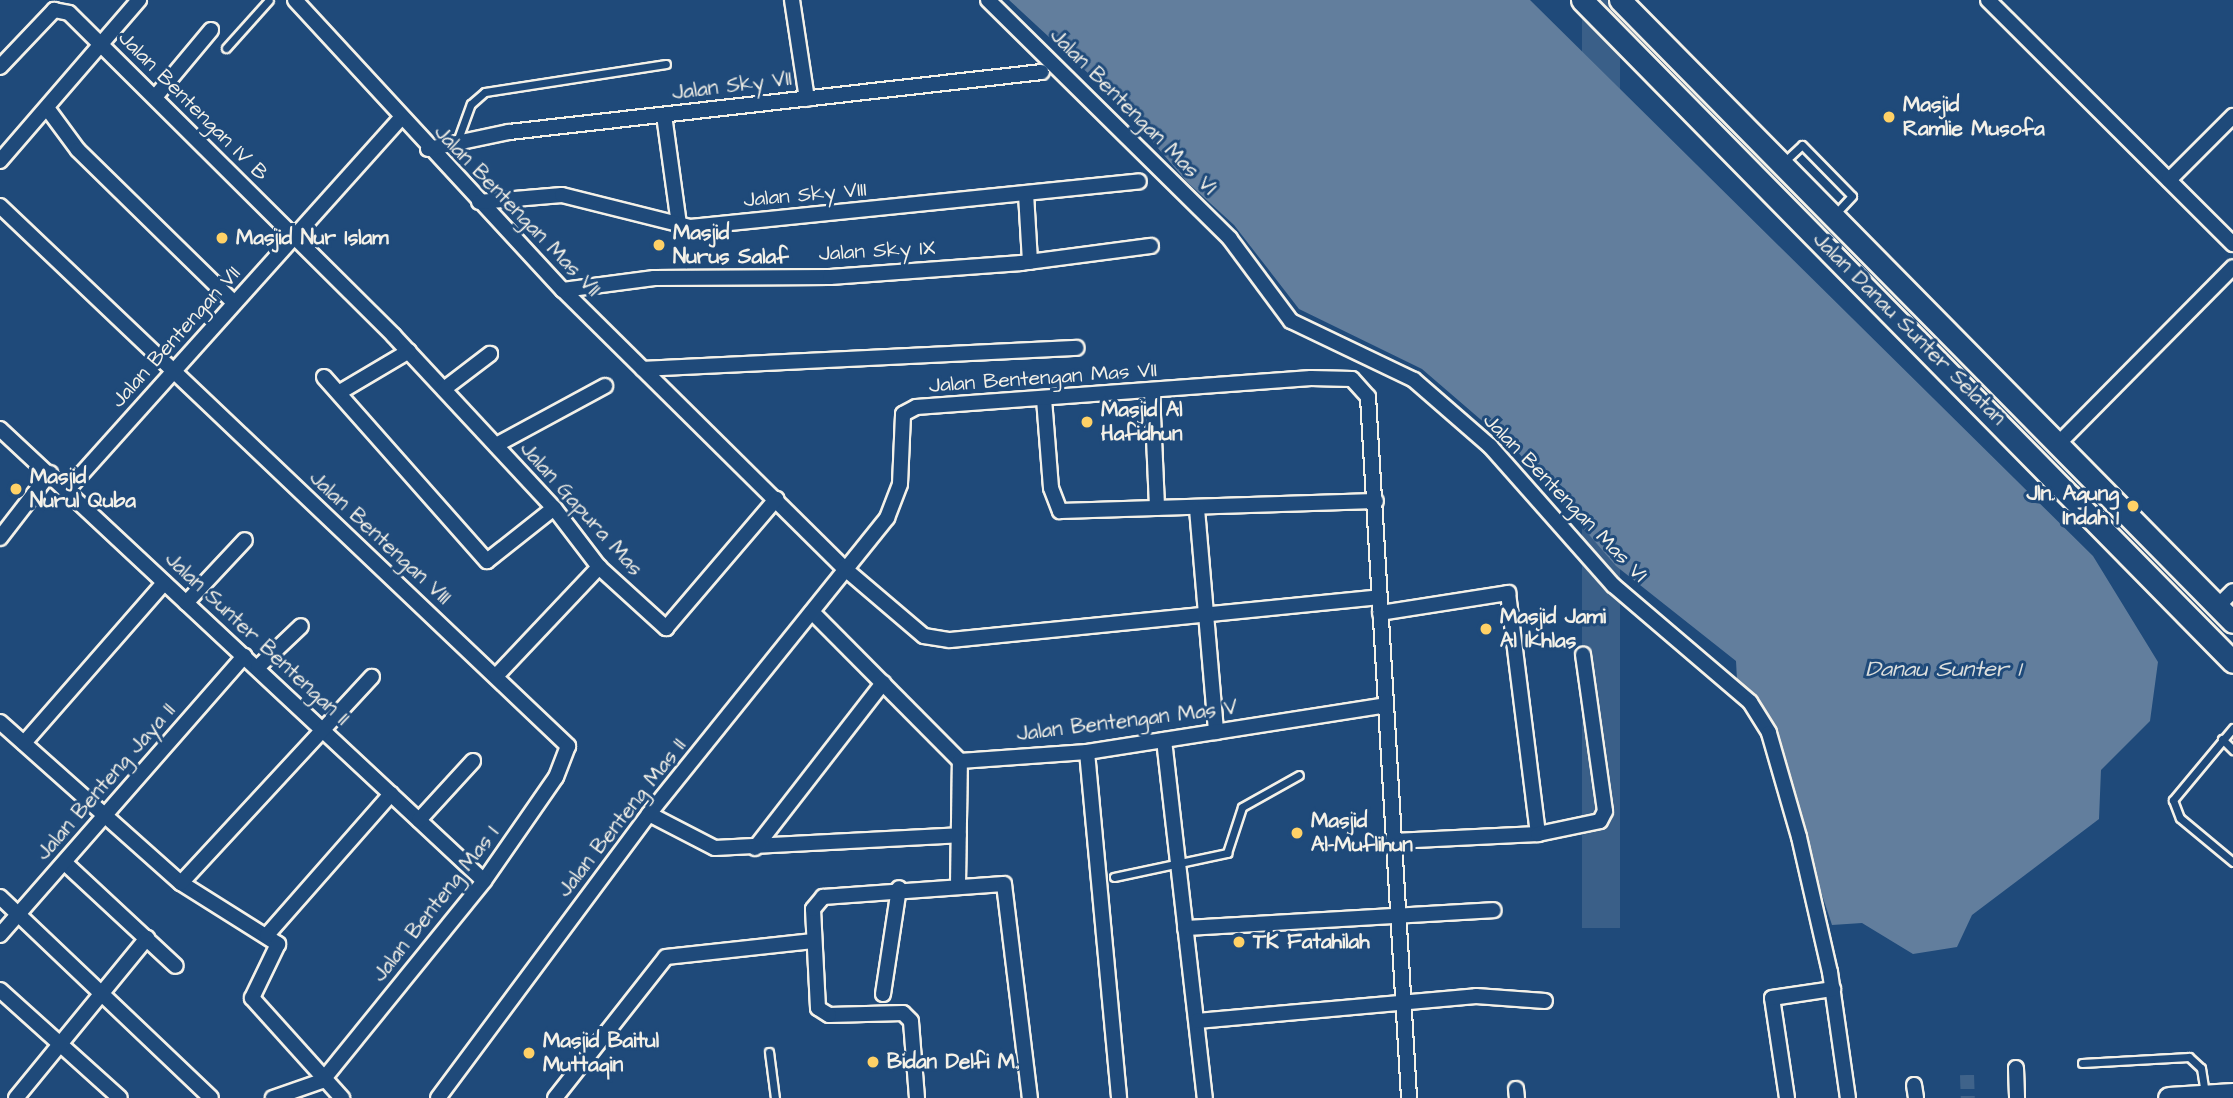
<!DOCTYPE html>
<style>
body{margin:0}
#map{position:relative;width:2233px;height:1098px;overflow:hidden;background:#1f4a7a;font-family:"Architects Daughter",sans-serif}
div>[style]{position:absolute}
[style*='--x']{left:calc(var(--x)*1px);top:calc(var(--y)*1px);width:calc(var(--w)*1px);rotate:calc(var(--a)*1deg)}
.green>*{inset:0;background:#3a5f88;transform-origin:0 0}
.water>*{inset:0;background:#627e9d}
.street-tunnel>*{height:14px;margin-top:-7px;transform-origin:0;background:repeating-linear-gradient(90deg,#3f638a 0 14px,transparent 0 21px)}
.roads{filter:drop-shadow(2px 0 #f4f1e8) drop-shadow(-2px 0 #f4f1e8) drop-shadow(0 2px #f4f1e8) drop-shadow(0 -2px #f4f1e8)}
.lane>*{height:7px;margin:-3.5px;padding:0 3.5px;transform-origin:3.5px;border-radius:3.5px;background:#1f4a7a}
.street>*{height:14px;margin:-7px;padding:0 7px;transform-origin:7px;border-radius:7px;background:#1f4a7a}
.secondary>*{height:21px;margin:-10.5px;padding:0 10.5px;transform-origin:10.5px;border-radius:10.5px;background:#1f4a7a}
.dots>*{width:19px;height:19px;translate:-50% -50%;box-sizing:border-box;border:4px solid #1f4a7a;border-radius:50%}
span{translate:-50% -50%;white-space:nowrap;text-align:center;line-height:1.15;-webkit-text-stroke:6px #1f4a7a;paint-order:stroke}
.street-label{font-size:21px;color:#f4f1e8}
.poi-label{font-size:21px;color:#f4f1e8;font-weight:700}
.left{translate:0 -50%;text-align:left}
.right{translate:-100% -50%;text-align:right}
.water-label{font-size:23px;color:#dee0dd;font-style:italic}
</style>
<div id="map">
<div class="green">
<i style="left:1582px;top:0;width:38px;height:928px"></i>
</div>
<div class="water">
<i style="clip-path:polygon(1009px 0,1530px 0,2093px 556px,2158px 662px,2150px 721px,2101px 770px,2099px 819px,1972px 915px,1957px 947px,1913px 954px,1862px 923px,1832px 925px,1763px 717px,1737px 680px,1736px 661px,1616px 566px,1516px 450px,1422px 369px,1299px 309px,1234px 225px,1186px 181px,1116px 99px)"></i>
</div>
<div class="street-tunnel">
<i style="--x:1967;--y:1075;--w:23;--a:88"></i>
</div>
<div class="roads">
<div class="lane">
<i style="--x:226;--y:48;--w:64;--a:-48.1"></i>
<i style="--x:458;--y:139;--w:37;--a:-70"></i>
<i style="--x:471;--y:104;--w:18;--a:-41"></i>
<i style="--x:485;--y:92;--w:183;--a:-8.8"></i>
<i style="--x:1785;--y:161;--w:23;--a:-43"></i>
<i style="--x:1802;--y:145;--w:71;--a:45.6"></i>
<i style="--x:1852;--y:196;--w:25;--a:133"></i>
<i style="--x:2233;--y:728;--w:94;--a:129.8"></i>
<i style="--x:2173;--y:800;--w:19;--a:69"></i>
<i style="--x:2180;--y:818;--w:69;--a:39.7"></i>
<i style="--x:2222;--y:739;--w:16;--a:45"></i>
<i style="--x:1114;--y:877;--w:116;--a:-12"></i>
<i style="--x:1227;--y:853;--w:48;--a:-71.9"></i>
<i style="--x:1242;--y:807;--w:65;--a:-29.3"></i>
<i style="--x:769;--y:1052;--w:46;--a:82.6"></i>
<i style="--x:2082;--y:1063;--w:107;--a:-3.2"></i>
<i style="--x:2189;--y:1057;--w:16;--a:43"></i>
<i style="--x:2201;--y:1068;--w:25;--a:81"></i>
</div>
<div class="street">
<i style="--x:295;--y:0;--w:395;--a:47.3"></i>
<i style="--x:563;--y:290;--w:395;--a:44.7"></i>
<i style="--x:844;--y:568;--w:105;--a:40.4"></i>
<i style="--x:924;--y:636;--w:26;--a:9"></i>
<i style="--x:950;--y:640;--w:430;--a:-5.7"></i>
<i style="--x:792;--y:0;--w:100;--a:81.4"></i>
<i style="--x:988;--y:0;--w:340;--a:44.6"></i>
<i style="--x:1230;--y:239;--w:102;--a:53.4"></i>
<i style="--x:1291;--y:321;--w:136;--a:25.6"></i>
<i style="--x:1414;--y:380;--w:101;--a:41"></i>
<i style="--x:1490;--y:446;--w:186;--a:48.5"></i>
<i style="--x:1613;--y:585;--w:180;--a:40.5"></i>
<i style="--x:1750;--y:702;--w:36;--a:58"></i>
<i style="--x:1769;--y:733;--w:108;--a:73.9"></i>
<i style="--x:1799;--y:837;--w:139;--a:77.1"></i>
<i style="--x:1830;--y:972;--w:127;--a:81.9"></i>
<i style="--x:1988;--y:0;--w:346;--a:44.9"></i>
<i style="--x:0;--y:67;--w:79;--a:-46.5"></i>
<i style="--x:54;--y:10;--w:15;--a:11"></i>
<i style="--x:69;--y:13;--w:458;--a:44.8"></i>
<i style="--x:394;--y:336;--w:235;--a:47.1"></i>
<i style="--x:554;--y:508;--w:74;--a:52.7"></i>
<i style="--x:599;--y:567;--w:91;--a:42.3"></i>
<i style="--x:666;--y:628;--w:170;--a:-49.5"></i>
<i style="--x:156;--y:96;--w:86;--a:-50.2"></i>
<i style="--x:47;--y:108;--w:52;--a:53.6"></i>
<i style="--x:78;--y:150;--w:217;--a:44.4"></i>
<i style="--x:664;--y:115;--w:110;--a:82.2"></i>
<i style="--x:428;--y:149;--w:83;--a:-11.9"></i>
<i style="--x:509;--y:132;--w:536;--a:-6.42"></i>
<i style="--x:0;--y:161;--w:213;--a:-49.2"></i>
<i style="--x:2169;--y:180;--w:91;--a:-45"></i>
<i style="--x:1026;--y:194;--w:68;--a:86.6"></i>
<i style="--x:479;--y:202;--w:83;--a:-4.8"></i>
<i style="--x:562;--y:195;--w:132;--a:14"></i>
<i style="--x:690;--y:227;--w:451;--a:-5.8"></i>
<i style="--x:0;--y:206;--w:784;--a:43.55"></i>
<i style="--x:568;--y:746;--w:33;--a:111"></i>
<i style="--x:556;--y:777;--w:126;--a:124.7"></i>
<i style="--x:484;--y:881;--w:257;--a:129"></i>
<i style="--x:322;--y:1081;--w:52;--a:160.9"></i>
<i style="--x:563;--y:290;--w:92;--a:-7.5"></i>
<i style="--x:654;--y:278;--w:176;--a:-0.3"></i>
<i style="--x:830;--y:277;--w:192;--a:-4.2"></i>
<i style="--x:1021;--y:263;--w:131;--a:-7.5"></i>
<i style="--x:643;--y:369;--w:434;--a:-2.8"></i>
<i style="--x:324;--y:377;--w:246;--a:48.5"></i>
<i style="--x:487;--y:561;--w:85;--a:-38.3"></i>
<i style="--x:444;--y:389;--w:58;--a:-37.3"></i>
<i style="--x:340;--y:392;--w:80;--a:-30.7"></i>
<i style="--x:1152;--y:392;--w:116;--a:87.5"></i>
<i style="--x:1044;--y:399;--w:89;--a:85.5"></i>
<i style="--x:1051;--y:488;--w:25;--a:69"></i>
<i style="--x:1060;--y:511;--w:316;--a:-1.8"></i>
<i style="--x:0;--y:429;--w:662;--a:43.04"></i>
<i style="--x:496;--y:445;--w:124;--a:-28.4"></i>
<i style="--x:2057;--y:445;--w:250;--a:-45.3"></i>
<i style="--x:68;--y:489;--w:497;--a:-48.1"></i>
<i style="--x:1197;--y:509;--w:224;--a:85.1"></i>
<i style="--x:0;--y:538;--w:82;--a:-52.4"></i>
<i style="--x:186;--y:603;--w:86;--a:-46.9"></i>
<i style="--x:2218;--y:606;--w:21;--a:-45"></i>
<i style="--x:812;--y:612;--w:210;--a:45.2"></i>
<i style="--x:960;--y:761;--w:127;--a:-4.1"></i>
<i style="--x:1087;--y:752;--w:299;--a:-8.9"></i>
<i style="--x:1380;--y:613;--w:130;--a:-8.9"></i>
<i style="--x:1508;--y:593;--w:243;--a:82.9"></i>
<i style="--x:258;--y:667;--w:59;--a:-43.6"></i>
<i style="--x:497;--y:675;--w:149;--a:-46.6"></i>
<i style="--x:0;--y:722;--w:242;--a:41.7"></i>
<i style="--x:181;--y:883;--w:115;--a:32.2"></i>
<i style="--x:278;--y:944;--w:60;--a:115.7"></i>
<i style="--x:252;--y:998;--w:135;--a:48"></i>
<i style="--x:1164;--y:740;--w:360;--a:83.5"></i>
<i style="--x:24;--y:743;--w:213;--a:-48.8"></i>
<i style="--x:1087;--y:752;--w:347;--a:84.7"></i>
<i style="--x:649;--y:814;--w:74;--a:27.3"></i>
<i style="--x:715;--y:848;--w:244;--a:-3"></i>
<i style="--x:419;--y:820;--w:80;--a:-47.5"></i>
<i style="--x:1394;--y:841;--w:144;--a:-2.8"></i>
<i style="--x:1538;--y:834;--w:63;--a:-11.8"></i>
<i style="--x:1600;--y:821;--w:11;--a:-63"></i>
<i style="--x:1605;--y:811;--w:158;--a:-98"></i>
<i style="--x:755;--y:848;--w:209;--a:-52.2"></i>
<i style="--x:65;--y:863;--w:151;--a:42.9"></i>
<i style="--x:181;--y:883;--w:281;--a:-47.2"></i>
<i style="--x:958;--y:884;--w:123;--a:-89.1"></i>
<i style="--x:0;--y:897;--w:291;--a:43.6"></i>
<i style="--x:1185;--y:928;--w:309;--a:-3.3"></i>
<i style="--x:0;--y:935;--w:371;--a:-48.8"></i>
<i style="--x:267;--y:935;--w:188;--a:-48.7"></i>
<i style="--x:0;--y:990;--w:161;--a:42"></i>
<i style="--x:883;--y:994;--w:107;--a:-81.4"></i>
<i style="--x:1197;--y:1021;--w:280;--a:-5.1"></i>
<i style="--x:1476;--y:996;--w:69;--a:4.1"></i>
<i style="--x:2016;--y:1068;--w:30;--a:88"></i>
<i style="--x:1914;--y:1085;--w:13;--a:81"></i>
<i style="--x:1516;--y:1089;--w:9;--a:84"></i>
<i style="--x:16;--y:1098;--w:207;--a:-50.7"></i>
<i style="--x:438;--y:1098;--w:354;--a:-53.4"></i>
<i style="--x:649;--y:814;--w:380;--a:-51.2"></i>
<i style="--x:887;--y:518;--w:36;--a:-69"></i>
<i style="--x:900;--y:484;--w:70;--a:-87.5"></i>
<i style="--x:903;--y:414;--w:15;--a:-28"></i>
<i style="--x:916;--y:407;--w:396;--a:-4.2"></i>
<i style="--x:1311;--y:378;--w:41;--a:1.4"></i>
<i style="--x:1352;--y:379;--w:24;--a:48"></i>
<i style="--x:1368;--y:397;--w:702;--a:86.65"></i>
<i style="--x:555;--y:1098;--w:179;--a:-51.8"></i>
<i style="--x:666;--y:957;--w:148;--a:-6.2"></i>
<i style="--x:917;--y:1098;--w:77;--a:-94.5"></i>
<i style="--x:911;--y:1021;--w:11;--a:-135"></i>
<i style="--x:903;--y:1013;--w:74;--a:178.5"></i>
<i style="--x:829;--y:1015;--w:13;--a:-148"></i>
<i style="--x:818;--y:1008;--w:99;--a:-92.9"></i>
<i style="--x:813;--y:909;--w:16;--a:-50"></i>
<i style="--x:823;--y:897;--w:181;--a:-4.1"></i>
<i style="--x:1004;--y:884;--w:216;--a:83.1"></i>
<i style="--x:1787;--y:1098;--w:101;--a:-98.5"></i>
<i style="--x:1772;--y:998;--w:62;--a:-8.4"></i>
</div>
<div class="secondary">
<i style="--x:1582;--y:0;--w:928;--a:45.48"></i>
<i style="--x:1620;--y:0;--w:873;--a:45.42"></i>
<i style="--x:2169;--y:1098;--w:64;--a:-3.6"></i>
</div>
</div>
<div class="dots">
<i style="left:1889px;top:117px;background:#ffd166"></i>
<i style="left:222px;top:238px;background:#ffd166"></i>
<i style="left:659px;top:245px;background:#ffd166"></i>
<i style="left:1087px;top:422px;background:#ffd166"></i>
<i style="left:16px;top:489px;background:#ffd166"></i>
<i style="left:2133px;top:506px;background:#ffd166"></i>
<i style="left:1486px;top:629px;background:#ffd166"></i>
<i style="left:1297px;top:833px;background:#ffd166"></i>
<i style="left:1239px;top:942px;background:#ffd166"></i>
<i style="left:529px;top:1053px;background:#ffd166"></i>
<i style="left:873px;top:1062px;background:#ffd166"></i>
</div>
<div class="street-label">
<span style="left:732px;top:86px;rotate:-7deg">Jalan Sky VII</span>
<span style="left:193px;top:106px;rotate:45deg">Jalan Bentengan IV B</span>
<span style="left:1133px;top:112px;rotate:45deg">Jalan Bentengan Mas VI</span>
<span style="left:805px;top:195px;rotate:-5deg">Jalan Sky VIII</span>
<span style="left:517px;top:211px;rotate:46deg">Jalan Bentengan Mas VII</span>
<span style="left:877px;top:251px;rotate:-3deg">Jalan Sky IX</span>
<span style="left:1909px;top:329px;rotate:45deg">Jalan Danau Sunter Selatan</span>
<span style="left:176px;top:337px;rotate:-48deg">Jalan Bentengan VII</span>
<span style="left:1043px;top:378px;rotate:-4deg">Jalan Bentengan Mas VII</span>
<span style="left:1565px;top:498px;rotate:46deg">Jalan Bentengan Mas VI</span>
<span style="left:581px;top:509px;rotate:48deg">Jalan Gapura Mas</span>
<span style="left:380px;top:538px;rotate:43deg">Jalan Bentengan VIII</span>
<span style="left:257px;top:639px;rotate:43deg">Jalan Sunter Bentengan II</span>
<span style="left:1127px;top:721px;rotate:-7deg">Jalan Bentengan Mas V</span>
<span style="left:106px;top:782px;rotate:-49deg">Jalan Benteng Jaya II</span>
<span style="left:622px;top:818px;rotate:-52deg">Jalan Benteng Mas II</span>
<span style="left:436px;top:904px;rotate:-52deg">Jalan Benteng Mas I</span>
</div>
<div class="poi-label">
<span class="left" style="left:1903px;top:117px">Masjid<br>Ramlie Musofa</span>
<span class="left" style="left:673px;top:245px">Masjid<br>Nurus Salaf</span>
<span class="left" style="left:236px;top:238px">Masjid Nur Islam</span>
<span class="left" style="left:1101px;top:422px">Masjid Al<br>Hafidhun</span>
<span class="left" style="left:30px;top:489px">Masjid<br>Nurul Quba</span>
<span class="right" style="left:2119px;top:506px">Jln. Agung<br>Indah 1</span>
<span class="left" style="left:1500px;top:629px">Masjid Jami<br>Al Ikhlas</span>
<span class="left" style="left:1311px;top:833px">Masjid<br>Al-Muflihun</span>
<span class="left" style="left:1253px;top:942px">TK Fatahilah</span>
<span class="left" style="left:543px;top:1053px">Masjid Baitul<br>Muttaqin</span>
<span class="left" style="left:887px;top:1062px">Bidan Delfi M.</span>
</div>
<div class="water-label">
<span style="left:1943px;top:669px">Danau Sunter 1</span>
</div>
</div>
